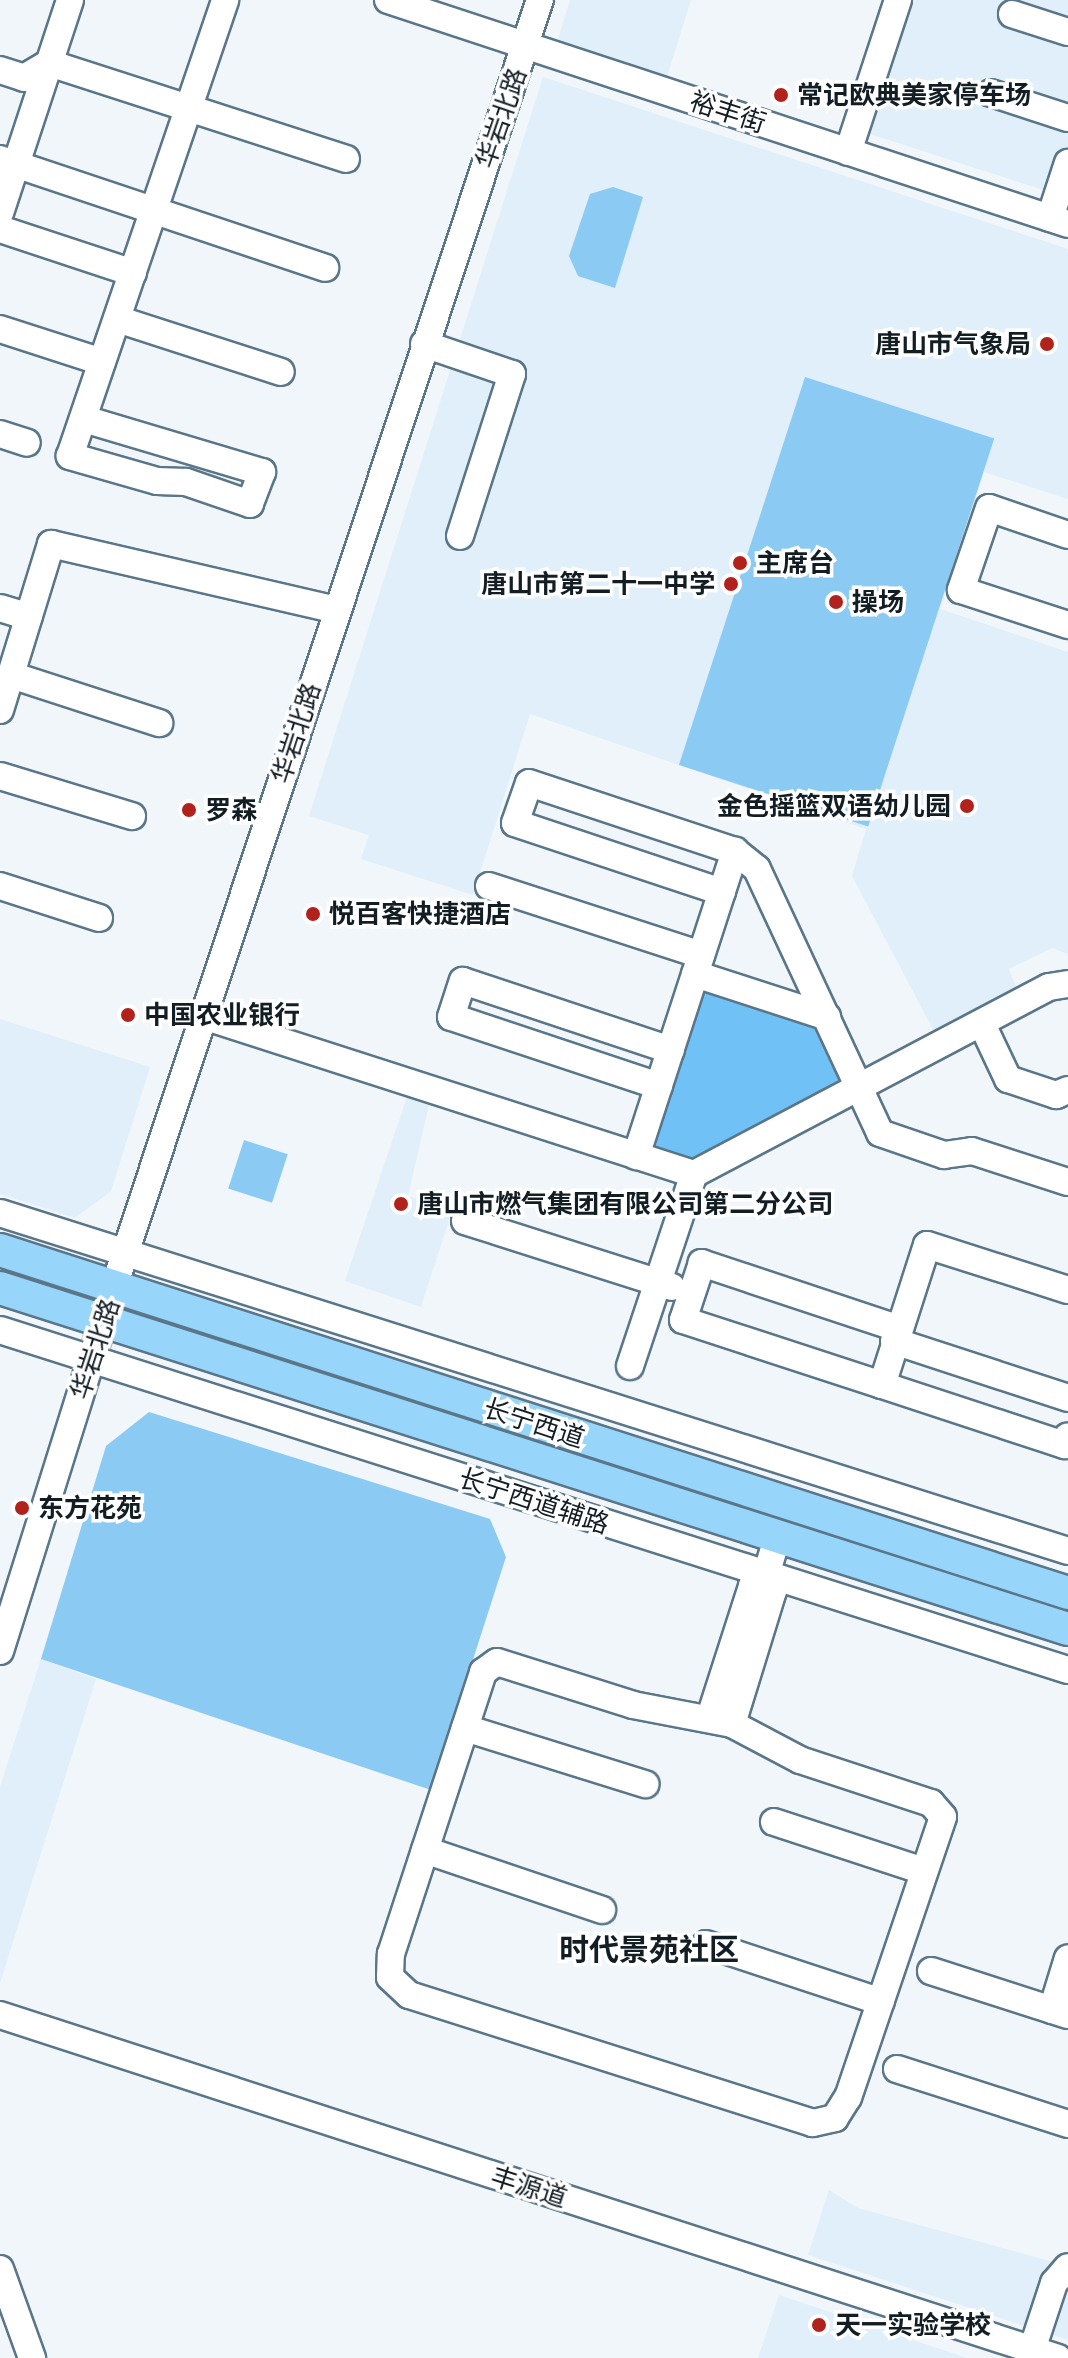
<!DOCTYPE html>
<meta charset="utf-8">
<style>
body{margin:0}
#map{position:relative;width:1068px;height:2358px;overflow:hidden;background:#f0f6fa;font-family:"IBM Plex Serif","Noto Sans SC",serif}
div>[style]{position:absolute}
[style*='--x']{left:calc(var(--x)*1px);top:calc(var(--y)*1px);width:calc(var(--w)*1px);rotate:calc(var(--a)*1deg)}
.built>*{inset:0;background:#e0eff9}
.green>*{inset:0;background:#8bcaf3;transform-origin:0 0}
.forest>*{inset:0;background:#70c2f6}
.roads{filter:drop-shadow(2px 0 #5a7688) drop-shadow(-2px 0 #5a7688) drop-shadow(0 2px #5a7688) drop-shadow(0 -2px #5a7688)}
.minor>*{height:26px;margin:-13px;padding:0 13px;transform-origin:13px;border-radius:13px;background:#fff}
.major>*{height:32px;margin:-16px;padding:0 16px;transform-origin:16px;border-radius:16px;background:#97d5fa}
.dots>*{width:22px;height:22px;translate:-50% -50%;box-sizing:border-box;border:4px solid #fff;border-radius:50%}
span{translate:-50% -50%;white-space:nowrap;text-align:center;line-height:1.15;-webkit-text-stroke:7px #fff;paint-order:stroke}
.poi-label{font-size:26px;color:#121d24;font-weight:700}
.left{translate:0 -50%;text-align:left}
.right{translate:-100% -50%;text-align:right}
.street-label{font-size:26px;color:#121d24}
.quarter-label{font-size:30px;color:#121d24;font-weight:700}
</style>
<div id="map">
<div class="built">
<i style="clip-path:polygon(570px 0,691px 0,665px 83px,555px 49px)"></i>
<i style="clip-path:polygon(908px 0,1068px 0,1068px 198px,867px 133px)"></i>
<i style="clip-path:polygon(543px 77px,1068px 249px,1068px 499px,984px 472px,940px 609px,1068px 652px,1068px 954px,1052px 948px,1009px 969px,1016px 987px,936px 1035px,852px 876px,866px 829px,530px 714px,473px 895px,361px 859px,369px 835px,309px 816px)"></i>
<i style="clip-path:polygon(0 1019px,150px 1067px,111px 1191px,75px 1218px,0 1194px)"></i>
<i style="clip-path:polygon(408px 1094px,430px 1101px,408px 1196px,452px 1211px,421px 1307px,345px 1281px)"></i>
<i style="clip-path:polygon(41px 1659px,96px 1679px,0 1983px,0 1787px)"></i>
<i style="clip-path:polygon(829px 2190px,858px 2208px,1068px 2266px,1068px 2340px,808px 2255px)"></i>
<i style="clip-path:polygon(779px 2295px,958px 2355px,966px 2358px,758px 2358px)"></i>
</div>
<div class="green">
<i style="clip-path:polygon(613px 187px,643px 197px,615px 288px,578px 276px,569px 256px,590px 194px)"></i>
<i style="left:805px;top:377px;width:199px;height:408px;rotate:18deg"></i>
<i style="left:244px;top:1140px;width:46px;height:51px;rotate:18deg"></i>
<i style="clip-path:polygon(149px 1412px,490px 1519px,506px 1557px,431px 1790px,41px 1659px,106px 1446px)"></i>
</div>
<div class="forest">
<i style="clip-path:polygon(703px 985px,821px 1023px,852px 1083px,697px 1164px,650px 1149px)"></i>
</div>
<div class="roads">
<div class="minor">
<i style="--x:388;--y:0;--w:716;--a:18.23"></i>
<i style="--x:1012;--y:14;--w:59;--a:17.8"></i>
<i style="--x:0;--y:70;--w:25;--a:18"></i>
<i style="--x:24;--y:78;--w:29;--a:-31"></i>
<i style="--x:49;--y:63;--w:312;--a:17.9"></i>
<i style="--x:991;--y:93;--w:81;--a:18"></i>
<i style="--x:848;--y:152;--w:160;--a:-71.8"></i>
<i style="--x:0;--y:159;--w:343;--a:18.5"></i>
<i style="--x:0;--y:213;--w:224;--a:-71.8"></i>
<i style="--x:1050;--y:218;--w:58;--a:-71.9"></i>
<i style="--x:0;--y:229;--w:140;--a:18.3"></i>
<i style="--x:117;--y:319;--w:172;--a:17.9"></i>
<i style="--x:0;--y:329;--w:107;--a:17.9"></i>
<i style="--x:424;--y:344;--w:93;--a:18.8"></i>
<i style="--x:512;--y:374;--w:170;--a:107.8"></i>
<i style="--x:84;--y:419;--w:186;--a:16.6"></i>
<i style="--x:262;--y:472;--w:34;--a:111"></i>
<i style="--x:250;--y:504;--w:68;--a:-161"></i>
<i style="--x:186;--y:482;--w:29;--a:-178"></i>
<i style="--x:157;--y:481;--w:91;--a:-164"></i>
<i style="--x:70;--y:456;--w:482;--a:-71.2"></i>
<i style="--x:0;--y:434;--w:28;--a:18"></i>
<i style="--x:1068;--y:535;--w:83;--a:-161.1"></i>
<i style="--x:989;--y:508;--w:87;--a:108.9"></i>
<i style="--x:961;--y:590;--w:113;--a:18.1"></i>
<i style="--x:0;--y:608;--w:30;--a:17"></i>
<i style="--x:11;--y:675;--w:156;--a:18"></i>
<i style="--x:0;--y:710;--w:174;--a:-72.9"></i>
<i style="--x:51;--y:544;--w:294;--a:13"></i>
<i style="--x:0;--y:776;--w:138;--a:16.9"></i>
<i style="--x:0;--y:886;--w:104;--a:17.9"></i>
<i style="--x:489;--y:886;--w:223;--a:18"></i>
<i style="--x:722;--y:892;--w:218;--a:-161.6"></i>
<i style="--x:515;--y:823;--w:42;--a:-70.7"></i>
<i style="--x:529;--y:783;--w:217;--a:18.3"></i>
<i style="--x:735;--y:851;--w:28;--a:39"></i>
<i style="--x:757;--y:869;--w:291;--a:65"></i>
<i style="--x:880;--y:1133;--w:68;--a:19"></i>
<i style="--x:944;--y:1155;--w:28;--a:-8"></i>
<i style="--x:972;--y:1151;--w:101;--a:17.9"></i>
<i style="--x:695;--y:974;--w:139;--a:18"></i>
<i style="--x:203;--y:1016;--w:516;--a:17.84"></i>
<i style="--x:982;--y:1024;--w:61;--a:64.7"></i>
<i style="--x:1008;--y:1079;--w:51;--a:18.4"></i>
<i style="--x:1056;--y:1095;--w:13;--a:-23"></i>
<i style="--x:659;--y:1086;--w:219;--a:-161.6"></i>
<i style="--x:451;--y:1017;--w:38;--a:-72"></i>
<i style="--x:463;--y:981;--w:219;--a:18.4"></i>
<i style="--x:636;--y:1156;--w:321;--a:-72"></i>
<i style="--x:0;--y:1213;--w:1120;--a:17.56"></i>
<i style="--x:465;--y:1221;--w:217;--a:17.7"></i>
<i style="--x:897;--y:1328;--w:206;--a:-161.6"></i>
<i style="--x:702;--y:1263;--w:60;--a:108.4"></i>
<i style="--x:683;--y:1320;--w:209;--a:18.1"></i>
<i style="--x:882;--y:1385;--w:147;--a:-72.2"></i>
<i style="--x:927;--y:1245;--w:148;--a:17.7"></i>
<i style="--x:0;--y:1330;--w:1121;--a:17.66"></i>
<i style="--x:894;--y:1341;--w:183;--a:18.1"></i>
<i style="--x:630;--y:1366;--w:202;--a:-71.6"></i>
<i style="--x:694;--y:1174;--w:401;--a:-27.8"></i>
<i style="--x:1049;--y:987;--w:19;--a:-9"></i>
<i style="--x:882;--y:1385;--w:193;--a:18.2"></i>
<i style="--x:1065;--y:1445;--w:9;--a:-72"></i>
<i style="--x:0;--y:1651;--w:381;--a:-72.6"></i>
<i style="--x:114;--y:1287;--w:1356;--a:-71.69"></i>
<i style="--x:497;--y:1662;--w:143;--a:17.5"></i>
<i style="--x:633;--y:1705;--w:101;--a:10.9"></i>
<i style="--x:732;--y:1724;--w:77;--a:27.9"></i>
<i style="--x:800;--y:1760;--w:138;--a:18.2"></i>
<i style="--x:931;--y:1803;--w:18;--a:49"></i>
<i style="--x:943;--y:1817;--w:296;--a:108.7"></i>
<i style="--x:848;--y:2097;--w:25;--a:122"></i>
<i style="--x:835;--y:2118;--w:23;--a:167"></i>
<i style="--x:813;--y:2123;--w:424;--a:-162.4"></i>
<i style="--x:409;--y:1995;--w:26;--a:-137"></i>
<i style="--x:390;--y:1977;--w:23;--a:-88"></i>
<i style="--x:391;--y:1954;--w:297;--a:-71.9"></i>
<i style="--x:483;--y:1672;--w:17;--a:-36"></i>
<i style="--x:710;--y:1717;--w:138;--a:-72.2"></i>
<i style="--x:752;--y:1586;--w:18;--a:-38"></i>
<i style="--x:766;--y:1575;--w:42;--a:-73.3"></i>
<i style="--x:732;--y:1724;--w:139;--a:-72.9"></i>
<i style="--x:773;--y:1591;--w:17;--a:-114"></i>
<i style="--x:465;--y:1728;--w:189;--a:17.3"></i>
<i style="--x:774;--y:1822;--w:158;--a:18.1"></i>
<i style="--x:425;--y:1850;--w:187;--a:18.7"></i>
<i style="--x:706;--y:1944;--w:184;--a:18.3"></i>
<i style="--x:931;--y:1971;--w:144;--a:17.8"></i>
<i style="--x:1052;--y:2010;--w:54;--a:-72.9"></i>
<i style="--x:0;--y:2015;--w:1112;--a:17.96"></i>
<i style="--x:897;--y:2069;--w:180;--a:17.8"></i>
<i style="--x:0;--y:2269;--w:95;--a:70.2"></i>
<i style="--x:1032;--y:2350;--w:71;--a:-71.8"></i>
<i style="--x:1054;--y:2283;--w:21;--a:-49"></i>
</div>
<div class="major">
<i style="--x:0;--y:1250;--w:1122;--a:17.8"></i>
<i style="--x:0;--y:1288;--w:1121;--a:17.71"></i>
</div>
</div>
<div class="dots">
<i style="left:781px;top:95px;background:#b2221c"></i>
<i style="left:1047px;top:344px;background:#b2221c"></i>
<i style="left:740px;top:563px;background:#b2221c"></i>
<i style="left:731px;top:584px;background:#b2221c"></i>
<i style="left:836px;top:602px;background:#b2221c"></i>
<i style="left:967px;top:806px;background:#b2221c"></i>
<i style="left:189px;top:810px;background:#b2221c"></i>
<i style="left:313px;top:914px;background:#b2221c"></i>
<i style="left:128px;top:1015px;background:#b2221c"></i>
<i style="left:401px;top:1204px;background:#b2221c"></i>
<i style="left:22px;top:1508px;background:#b2221c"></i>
<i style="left:819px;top:2325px;background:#b2221c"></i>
</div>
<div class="poi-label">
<span class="left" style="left:797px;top:95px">常记欧典美家停车场</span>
<span class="right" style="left:1031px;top:344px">唐山市气象局</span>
<span class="left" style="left:756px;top:563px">主席台</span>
<span class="right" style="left:715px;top:584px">唐山市第二十一中学</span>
<span class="left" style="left:852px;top:602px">操场</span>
<span class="right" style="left:951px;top:806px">金色摇篮双语幼儿园</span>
<span class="left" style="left:205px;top:810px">罗森</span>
<span class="left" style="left:329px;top:914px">悦百客快捷酒店</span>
<span class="left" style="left:144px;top:1015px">中国农业银行</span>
<span class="left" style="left:417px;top:1204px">唐山市燃气集团有限公司第二分公司</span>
<span class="left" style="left:38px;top:1508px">东方花苑</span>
<span class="left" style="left:835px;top:2325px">天一实验学校</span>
</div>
<div class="street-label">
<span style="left:728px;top:112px;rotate:18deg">裕丰街</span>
<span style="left:501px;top:118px;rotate:-71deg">华岩北路</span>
<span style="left:296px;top:733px;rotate:-72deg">华岩北路</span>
<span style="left:95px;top:1349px;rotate:-72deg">华岩北路</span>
<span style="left:534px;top:1423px;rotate:18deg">长宁西道</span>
<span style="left:534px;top:1501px;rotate:18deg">长宁西道辅路</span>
<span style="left:529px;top:2187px;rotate:18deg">丰源道</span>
</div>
<div class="quarter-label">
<span style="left:649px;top:1949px">时代景苑社区</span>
</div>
</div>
